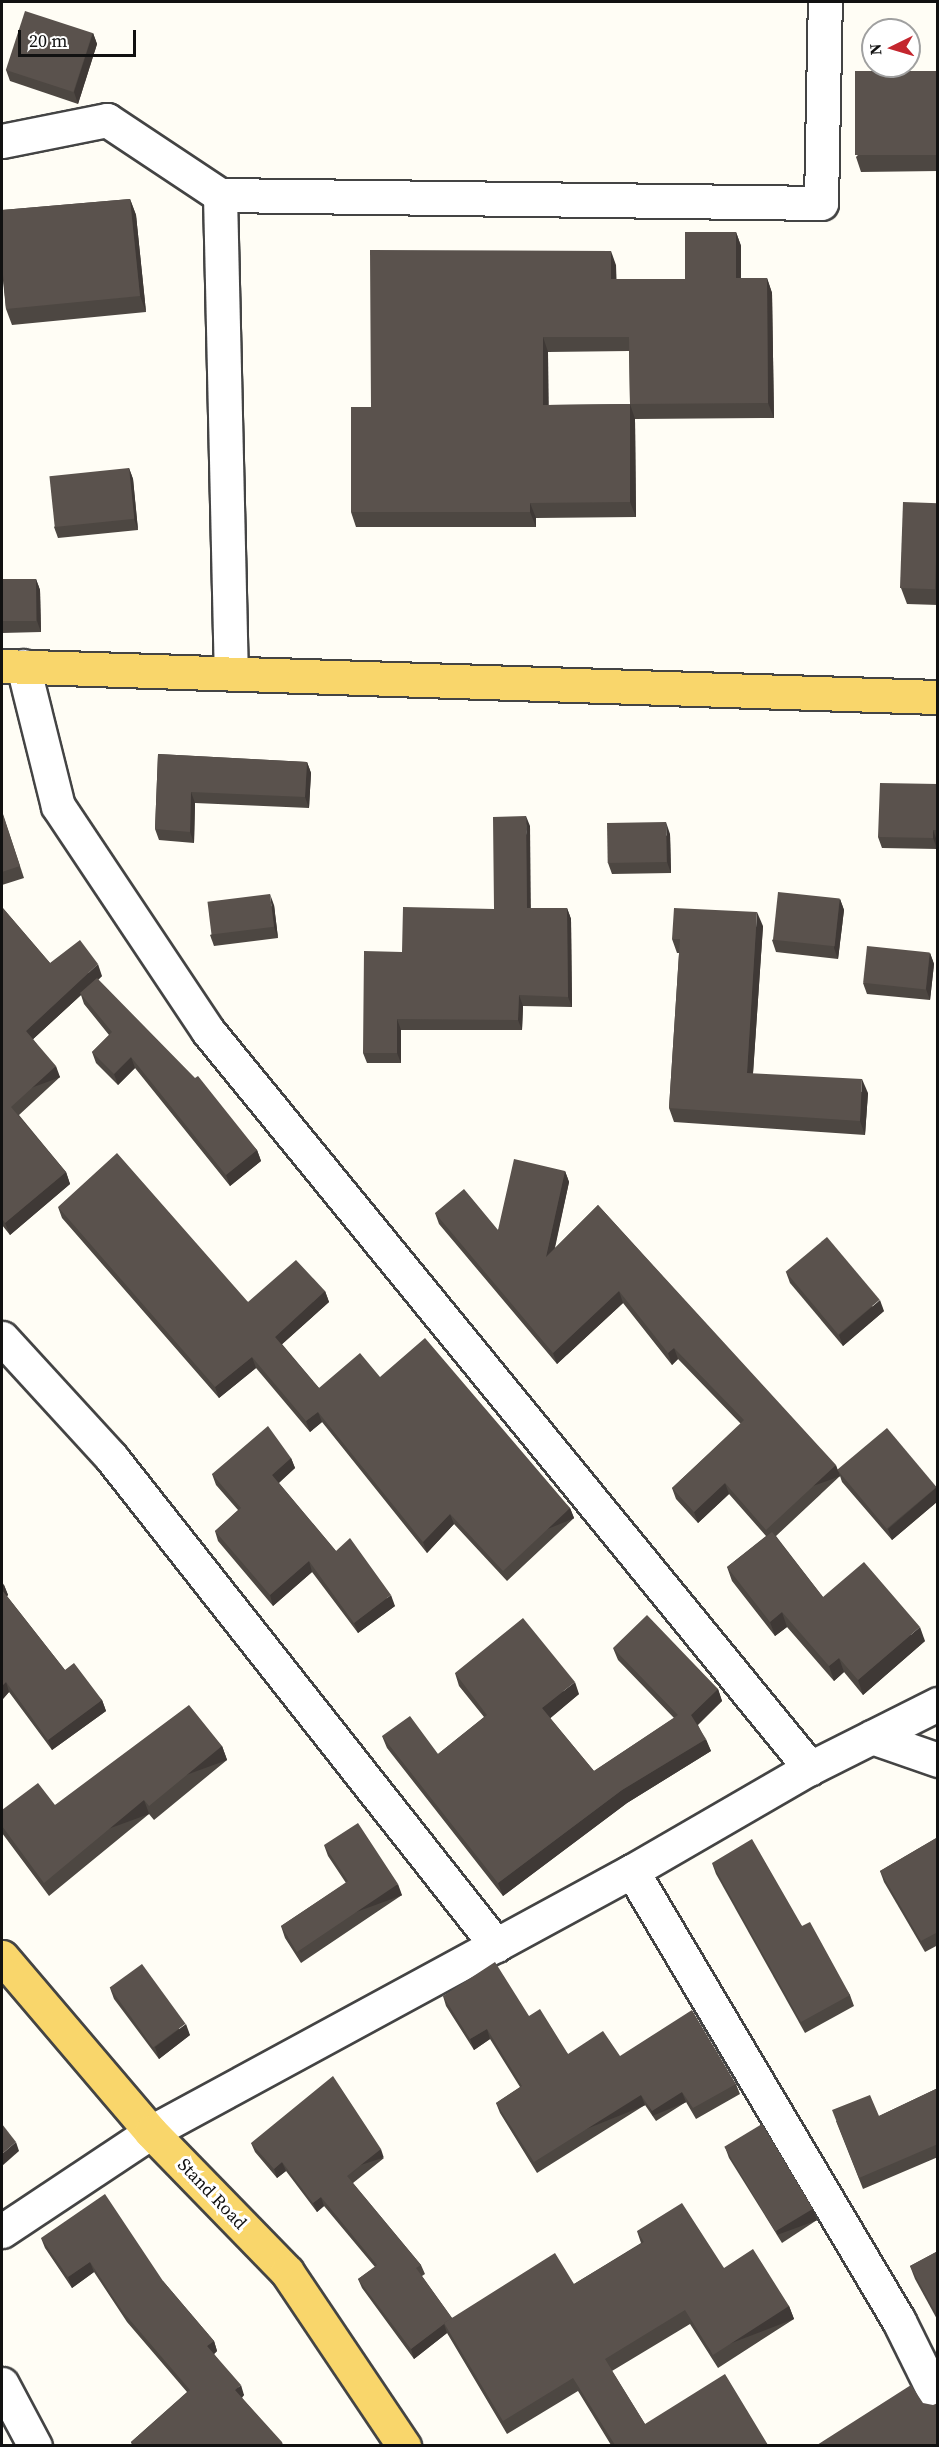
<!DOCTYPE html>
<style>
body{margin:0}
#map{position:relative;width:939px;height:2447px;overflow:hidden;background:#fffdf5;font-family:"Source Serif 4",serif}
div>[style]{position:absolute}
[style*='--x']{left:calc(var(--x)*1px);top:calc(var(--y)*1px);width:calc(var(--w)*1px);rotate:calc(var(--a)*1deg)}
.roads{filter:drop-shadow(2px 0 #444) drop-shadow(-2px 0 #444) drop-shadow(0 2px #444) drop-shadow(0 -2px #444)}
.minor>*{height:33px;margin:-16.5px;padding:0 16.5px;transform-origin:16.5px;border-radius:16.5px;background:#fff}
.major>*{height:33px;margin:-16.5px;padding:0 16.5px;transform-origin:16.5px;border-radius:16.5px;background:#f9d66b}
.wall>*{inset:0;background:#4d4742}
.shaded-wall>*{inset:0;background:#3f3936;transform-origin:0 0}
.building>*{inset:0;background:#5a524d;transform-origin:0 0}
span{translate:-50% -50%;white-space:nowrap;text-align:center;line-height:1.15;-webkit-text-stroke:6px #fff;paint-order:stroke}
.street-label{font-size:18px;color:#111}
.frame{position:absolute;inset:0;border:3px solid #111;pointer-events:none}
.north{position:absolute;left:861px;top:18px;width:60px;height:60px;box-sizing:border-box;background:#fff;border:2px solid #a0a0a0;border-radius:50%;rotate:265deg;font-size:16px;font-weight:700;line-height:24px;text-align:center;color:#111}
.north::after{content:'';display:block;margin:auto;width:21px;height:27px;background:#c4262e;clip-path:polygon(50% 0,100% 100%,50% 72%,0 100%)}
.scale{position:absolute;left:18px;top:30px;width:118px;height:27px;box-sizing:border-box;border:3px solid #111;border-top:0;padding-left:8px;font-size:18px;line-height:21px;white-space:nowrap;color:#111;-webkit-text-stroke:4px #fff;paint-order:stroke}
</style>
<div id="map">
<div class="roads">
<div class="minor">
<i style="--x:2;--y:141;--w:107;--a:-11.3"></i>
<i style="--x:107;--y:120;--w:136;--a:33.6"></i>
<i style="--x:220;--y:195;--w:475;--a:88.7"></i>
<i style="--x:220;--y:195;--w:601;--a:0.76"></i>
<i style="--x:821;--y:203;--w:201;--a:-88.9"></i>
<i style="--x:23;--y:666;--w:144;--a:76"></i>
<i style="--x:58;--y:806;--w:270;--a:56.3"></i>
<i style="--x:208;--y:1031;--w:952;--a:50.76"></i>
<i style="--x:2;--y:1338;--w:161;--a:47.5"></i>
<i style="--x:111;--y:1457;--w:622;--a:51.73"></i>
<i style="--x:872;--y:1737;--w:70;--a:19.2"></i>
<i style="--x:632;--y:1871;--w:523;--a:59.32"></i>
<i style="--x:899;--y:2321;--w:88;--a:63.7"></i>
<i style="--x:2;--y:2231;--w:179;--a:-33.6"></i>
<i style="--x:151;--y:2132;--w:547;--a:-28.49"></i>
<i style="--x:632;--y:1871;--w:206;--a:-30.1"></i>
<i style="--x:810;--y:1768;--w:143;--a:-26.6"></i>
<i style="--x:2;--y:2384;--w:70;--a:62"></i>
</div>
<div class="major">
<i style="--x:2;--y:666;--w:937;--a:1.9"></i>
<i style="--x:2;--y:1957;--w:230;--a:49.6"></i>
<i style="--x:151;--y:2132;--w:195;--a:45.8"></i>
<i style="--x:287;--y:2272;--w:210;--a:56.1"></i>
</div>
</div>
<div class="wall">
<i style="clip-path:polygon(93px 33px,97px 44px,78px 104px,10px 81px,6px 70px)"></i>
<i style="clip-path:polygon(938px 71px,938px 171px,861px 172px,856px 157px)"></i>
<i style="clip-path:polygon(130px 199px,136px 215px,146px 312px,12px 325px,6px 309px,2px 271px,2px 210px)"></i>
<i style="clip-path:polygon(evenodd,736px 232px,741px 246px,741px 278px,767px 278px,772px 293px,774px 418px,635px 419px,636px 517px,536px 518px,536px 527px,356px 527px,351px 512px,371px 407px,616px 265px,616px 279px,685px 279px,736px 232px,629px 351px,630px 404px,548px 405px,548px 352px,629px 351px)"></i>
<i style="clip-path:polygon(129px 468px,133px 479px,138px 530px,58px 538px,54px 527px)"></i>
<i style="clip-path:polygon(938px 503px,938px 605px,907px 604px,901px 588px)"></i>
<i style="clip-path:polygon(2px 579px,36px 579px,40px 590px,41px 632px,2px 633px)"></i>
<i style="clip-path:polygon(158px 754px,307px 762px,311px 773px,309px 808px,195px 803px,194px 843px,159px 840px,155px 829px)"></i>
<i style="clip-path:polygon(938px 784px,938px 841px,937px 841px,937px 849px,882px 848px,878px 837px)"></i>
<i style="clip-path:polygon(2px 811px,24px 878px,2px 885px)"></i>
<i style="clip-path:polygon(530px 826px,530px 908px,567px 908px,571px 919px,572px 1007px,523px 1006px,522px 1030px,401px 1030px,401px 1063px,367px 1063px,363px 1053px,402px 952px,494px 909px)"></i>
<i style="clip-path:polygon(670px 834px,671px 873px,612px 874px,608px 863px)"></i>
<i style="clip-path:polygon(840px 899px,844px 910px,838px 959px,776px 952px,772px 940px)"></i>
<i style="clip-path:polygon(274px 905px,278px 938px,214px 946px,210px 935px)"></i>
<i style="clip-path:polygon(2px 907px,50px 963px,102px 976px,98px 980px,257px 1150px,261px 1161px,230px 1186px,135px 1068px,118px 1085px,96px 1063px,92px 1052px,109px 1035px,84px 1004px,81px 995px,33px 1039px,60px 1077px,19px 1115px,66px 1172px,70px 1184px,10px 1235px,2px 1225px)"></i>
<i style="clip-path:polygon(763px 926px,753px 1074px,868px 1093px,865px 1135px,674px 1122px,669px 1108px,679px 953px,677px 953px,672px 939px)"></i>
<i style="clip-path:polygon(930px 953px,934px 964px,930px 1000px,867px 994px,863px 983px)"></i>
<i style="clip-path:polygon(565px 1171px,569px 1182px,555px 1248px,598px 1205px,838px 1470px,937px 1487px,938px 1490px,938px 1501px,892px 1540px,842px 1482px,840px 1476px,776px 1536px,823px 1597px,925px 1641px,863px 1695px,844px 1672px,834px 1681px,787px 1627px,775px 1636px,732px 1581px,727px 1567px,766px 1536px,729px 1494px,698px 1523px,676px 1499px,672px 1488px,741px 1424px,678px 1359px,672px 1365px,623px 1303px,557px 1364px,439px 1224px,435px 1213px,498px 1230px)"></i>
<i style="clip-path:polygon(58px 1207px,248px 1302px,325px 1291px,329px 1302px,282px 1344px,319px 1388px,380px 1377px,570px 1508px,574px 1518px,507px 1581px,454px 1524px,427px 1553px,322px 1422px,310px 1432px,256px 1368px,219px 1398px,62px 1218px)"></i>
<i style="clip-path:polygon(786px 1272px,884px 1311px,843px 1346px,790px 1283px)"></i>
<i style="clip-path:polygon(291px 1458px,295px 1468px,279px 1483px,336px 1551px,395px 1606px,358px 1633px,312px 1572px,273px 1606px,218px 1541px,215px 1531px,238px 1510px,216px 1485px,212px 1474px)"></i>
<i style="clip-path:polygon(2px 1582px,4px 1585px,8px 1595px,7px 1596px,65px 1670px,102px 1700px,106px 1711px,52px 1750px,9px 1692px,2px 1700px)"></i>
<i style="clip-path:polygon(613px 1648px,718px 1689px,722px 1701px,698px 1725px,711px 1751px,627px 1803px,503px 1896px,387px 1748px,382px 1736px,438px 1754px,484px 1717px,459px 1686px,455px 1673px,579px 1694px,550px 1718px,594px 1771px,674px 1718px,618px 1660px)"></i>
<i style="clip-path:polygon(222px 1746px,227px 1760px,154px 1820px,149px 1814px,49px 1896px,2px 1833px,2px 1810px,55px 1805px)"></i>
<i style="clip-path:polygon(938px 1837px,938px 1945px,925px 1952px,884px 1882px,880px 1871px)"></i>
<i style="clip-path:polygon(324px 1845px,402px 1895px,301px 1963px,285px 1938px,281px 1926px,346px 1883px,328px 1856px)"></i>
<i style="clip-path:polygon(712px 1863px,802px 1926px,850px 1995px,854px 2006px,805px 2033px,716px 1874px)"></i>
<i style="clip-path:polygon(110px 1988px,190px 2035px,159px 2059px,114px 1999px)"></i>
<i style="clip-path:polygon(443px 1996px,529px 2016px,568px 2054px,620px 2056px,736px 2084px,740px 2094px,696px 2119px,686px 2102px,656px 2121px,645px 2105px,537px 2173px,500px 2113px,496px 2103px,520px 2087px,490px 2039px,474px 2050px,446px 2006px)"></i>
<i style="clip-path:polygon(938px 2088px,938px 2157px,863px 2189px,836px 2121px,879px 2116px)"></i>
<i style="clip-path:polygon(251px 2143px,384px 2158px,353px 2183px,421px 2265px,425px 2274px,422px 2276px,452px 2318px,574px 2284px,641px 2243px,637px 2231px,724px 2268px,789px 2306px,794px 2319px,718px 2368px,690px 2324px,612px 2371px,645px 2424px,768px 2445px,611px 2445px,578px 2391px,507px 2434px,447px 2333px,414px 2359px,362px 2288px,358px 2279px,375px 2267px,324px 2206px,317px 2212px,286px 2171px,277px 2178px,255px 2152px)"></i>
<i style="clip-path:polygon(725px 2147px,813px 2209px,817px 2220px,782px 2243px,729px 2158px)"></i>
<i style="clip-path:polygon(41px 2238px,163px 2281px,214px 2341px,217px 2351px,214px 2354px,244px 2395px,242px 2398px,283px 2445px,132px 2445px,131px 2442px,187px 2392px,127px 2322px,94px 2272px,72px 2288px,45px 2248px)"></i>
<i style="clip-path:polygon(938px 2251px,938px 2321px,915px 2279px,910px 2266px)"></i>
</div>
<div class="shaded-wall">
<i style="clip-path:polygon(93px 33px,97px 44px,78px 104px,74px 92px)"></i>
<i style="clip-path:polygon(130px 199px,136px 215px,146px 312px,140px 296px)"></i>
<i style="clip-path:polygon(736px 232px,741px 246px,741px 293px,736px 278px)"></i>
<i style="clip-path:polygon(611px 251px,616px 265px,617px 294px,611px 279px)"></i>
<i style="clip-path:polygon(767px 278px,772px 293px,774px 418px,768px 403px)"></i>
<i style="clip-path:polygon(543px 337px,548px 352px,549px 420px,543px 405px)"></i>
<i style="clip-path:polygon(630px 404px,635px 419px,636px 517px,630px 502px)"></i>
<i style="clip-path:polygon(129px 468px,133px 479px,138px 530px,134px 519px)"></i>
<i style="clip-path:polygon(530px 503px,536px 518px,536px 527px,530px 512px)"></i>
<i style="clip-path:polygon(36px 579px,40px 590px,41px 632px,37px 621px)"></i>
<i style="clip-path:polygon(307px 762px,311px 773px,309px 808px,305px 797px)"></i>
<i style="clip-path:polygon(191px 792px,195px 803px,194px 843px,190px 832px)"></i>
<i style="clip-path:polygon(526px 816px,530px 826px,531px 919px,527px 908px)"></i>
<i style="clip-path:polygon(666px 822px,670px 834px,671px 873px,667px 862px)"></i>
<i style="clip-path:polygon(933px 830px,937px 841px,937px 849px,933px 838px)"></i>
<i style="clip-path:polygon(270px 894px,274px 905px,278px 938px,274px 927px)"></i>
<i style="clip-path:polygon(840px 899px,844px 910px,838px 959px,834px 948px)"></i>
<i style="clip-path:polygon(567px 908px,571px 919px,572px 1007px,568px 997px)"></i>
<i style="clip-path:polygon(757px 912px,763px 926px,752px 1087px,747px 1073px)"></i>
<i style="clip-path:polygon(930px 953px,934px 964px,930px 1000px,926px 989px)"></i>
<i style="clip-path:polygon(98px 964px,102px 976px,82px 995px,80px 993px,81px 995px,30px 1042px,26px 1031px)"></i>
<i style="clip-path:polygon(519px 995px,523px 1006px,522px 1030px,518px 1020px)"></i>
<i style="clip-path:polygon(397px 1019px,401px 1030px,401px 1063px,397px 1053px)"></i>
<i style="clip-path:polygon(131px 1057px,135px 1068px,118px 1085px,114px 1074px)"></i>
<i style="left:56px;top:1066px;width:12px;height:61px;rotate:70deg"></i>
<i style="clip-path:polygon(862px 1079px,868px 1093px,865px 1135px,860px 1121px)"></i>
<i style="clip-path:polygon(257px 1150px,261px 1161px,230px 1186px,226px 1175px)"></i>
<i style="clip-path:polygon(565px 1171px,569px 1182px,550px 1268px,546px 1257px)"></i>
<i style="clip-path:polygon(66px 1172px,70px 1184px,10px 1235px,5px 1223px)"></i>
<i style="clip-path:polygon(325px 1291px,329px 1302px,279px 1347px,275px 1337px)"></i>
<i style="clip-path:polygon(619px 1291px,623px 1303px,557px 1364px,553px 1353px)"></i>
<i style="clip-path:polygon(880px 1300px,884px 1311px,843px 1346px,839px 1335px)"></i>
<i style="clip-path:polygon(674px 1348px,678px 1359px,672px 1365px,668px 1353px)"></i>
<i style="clip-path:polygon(252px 1357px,256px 1368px,219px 1398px,215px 1387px)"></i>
<i style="clip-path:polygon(318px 1412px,322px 1422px,310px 1432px,306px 1421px)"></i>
<i style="clip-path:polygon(291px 1458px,295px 1468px,276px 1485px,272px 1475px)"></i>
<i style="left:836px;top:1465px;width:12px;height:96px;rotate:70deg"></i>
<i style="clip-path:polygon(725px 1483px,729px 1494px,698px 1523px,694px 1512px)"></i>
<i style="clip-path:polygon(937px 1487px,938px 1490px,938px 1501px,892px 1540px,888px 1529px)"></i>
<i style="left:570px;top:1508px;width:11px;height:92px;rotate:68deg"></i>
<i style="clip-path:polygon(450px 1514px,454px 1524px,427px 1553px,423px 1542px)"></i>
<i style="clip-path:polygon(309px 1561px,312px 1572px,273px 1606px,270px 1595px)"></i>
<i style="clip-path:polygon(4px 1585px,8px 1595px,4px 1599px,2px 1592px,2px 1587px)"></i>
<i style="clip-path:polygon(391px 1595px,395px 1606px,358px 1633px,354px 1623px)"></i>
<i style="clip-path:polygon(782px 1612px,787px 1627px,775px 1636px,770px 1622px)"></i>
<i style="clip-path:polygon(920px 1627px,925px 1641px,863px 1695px,858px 1680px)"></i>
<i style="clip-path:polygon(839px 1658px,844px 1672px,834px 1681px,829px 1666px)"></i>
<i style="clip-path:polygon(6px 1682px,9px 1692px,2px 1700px,2px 1686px)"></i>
<i style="clip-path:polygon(575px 1682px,579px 1694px,547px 1721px,542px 1708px)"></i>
<i style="clip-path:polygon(718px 1689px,722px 1701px,695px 1727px,691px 1715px)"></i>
<i style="clip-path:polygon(102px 1700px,106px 1711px,52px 1750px,48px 1740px)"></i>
<i style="clip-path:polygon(706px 1739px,711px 1751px,627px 1803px,503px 1896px,498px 1883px,622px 1790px)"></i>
<i style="left:222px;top:1746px;width:15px;height:94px;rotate:70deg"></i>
<i style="left:144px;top:1800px;width:15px;height:130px;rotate:70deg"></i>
<i style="left:398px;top:1884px;width:12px;height:122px;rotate:70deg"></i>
<i style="clip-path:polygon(186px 2024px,190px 2035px,159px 2059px,155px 2047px)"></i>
<i style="clip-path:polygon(487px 2029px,490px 2039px,474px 2050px,470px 2039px)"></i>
<i style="left:682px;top:2092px;width:11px;height:36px;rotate:68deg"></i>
<i style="left:641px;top:2095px;width:11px;height:126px;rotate:68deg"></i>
<i style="clip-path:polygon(16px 2142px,19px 2151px,2px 2166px,2px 2154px)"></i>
<i style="left:381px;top:2149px;width:9px;height:43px;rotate:72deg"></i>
<i style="clip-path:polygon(282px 2162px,286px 2171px,277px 2178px,274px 2169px)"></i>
<i style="clip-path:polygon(321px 2197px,324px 2206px,317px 2212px,313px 2203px)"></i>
<i style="left:813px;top:2209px;width:12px;height:42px;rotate:70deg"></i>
<i style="clip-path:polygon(90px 2262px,94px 2272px,72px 2288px,68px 2277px)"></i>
<i style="left:789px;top:2306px;width:14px;height:90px;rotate:69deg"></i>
<i style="clip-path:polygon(444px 2324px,447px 2333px,414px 2359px,411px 2349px)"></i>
<i style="clip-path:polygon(214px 2341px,217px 2351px,211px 2357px,207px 2346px)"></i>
<i style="clip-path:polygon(241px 2385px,244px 2395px,238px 2400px,235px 2390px)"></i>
</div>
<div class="building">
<i style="left:25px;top:11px;width:71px;height:62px;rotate:18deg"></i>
<i style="left:938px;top:71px;width:84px;height:83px;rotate:90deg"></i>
<i style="clip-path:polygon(130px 199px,140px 296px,6px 309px,2px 264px,2px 210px)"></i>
<i style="clip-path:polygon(evenodd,685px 232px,736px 232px,736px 278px,767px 278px,768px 403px,630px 404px,630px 502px,530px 503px,530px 512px,351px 512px,351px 407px,371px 407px,370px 250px,611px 251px,611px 279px,685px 279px,685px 232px,543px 337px,629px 337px,630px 404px,543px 405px,543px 337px)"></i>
<i style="left:129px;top:468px;width:51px;height:80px;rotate:84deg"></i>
<i style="left:903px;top:502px;width:35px;height:86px;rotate:2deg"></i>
<i style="left:2px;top:579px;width:34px;height:42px"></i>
<i style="clip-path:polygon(158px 754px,307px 762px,305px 797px,191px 792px,190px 832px,155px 829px)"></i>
<i style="clip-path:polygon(880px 783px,938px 784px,938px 830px,933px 830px,933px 838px,878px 837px)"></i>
<i style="clip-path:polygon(2px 812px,20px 866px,2px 872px)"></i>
<i style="clip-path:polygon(526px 816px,527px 908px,567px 908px,568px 997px,519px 995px,518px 1020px,397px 1019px,397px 1053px,363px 1053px,364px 951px,402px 952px,403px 907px,494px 909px,493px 817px)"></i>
<i style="left:666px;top:822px;width:40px;height:59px;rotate:89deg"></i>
<i style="left:778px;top:892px;width:62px;height:48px;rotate:6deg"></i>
<i style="left:270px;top:894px;width:33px;height:63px;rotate:83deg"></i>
<i style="clip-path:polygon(2px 907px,50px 963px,80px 940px,98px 964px,26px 1031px,56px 1066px,11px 1107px,66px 1172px,5px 1223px,2px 1219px)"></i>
<i style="clip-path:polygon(674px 908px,757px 912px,747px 1073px,862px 1079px,860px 1121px,669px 1108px,680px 939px,672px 939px)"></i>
<i style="left:867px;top:946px;width:63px;height:37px;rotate:6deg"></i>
<i style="clip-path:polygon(97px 978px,195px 1078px,198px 1076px,257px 1150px,226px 1175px,131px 1057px,114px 1074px,92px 1052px,112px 1032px,80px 993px)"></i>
<i style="clip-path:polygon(117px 1153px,248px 1302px,296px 1260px,325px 1291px,275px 1337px,319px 1388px,360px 1353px,380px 1377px,425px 1338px,570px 1508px,503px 1571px,450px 1514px,423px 1542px,318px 1412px,306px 1421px,252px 1357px,215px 1387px,58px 1207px)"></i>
<i style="clip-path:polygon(514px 1159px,565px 1171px,546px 1257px,598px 1205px,836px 1465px,766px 1530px,725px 1483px,694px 1512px,672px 1488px,744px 1420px,674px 1348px,668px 1353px,619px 1291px,553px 1353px,435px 1213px,464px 1189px,498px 1230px)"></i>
<i style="left:827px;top:1237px;width:82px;height:54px;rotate:50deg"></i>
<i style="clip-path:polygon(268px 1426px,291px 1458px,272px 1475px,336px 1551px,350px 1538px,391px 1595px,354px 1623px,309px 1561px,270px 1595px,215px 1531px,241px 1508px,212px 1474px)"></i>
<i style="left:887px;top:1428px;width:77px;height:65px;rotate:50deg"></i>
<i style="clip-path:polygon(772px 1532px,823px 1597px,864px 1562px,920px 1627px,858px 1680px,839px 1658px,829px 1666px,782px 1612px,770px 1622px,727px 1567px)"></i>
<i style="clip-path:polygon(2px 1590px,65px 1670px,74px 1663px,102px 1700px,48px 1740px,6px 1682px,2px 1686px)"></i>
<i style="clip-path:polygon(647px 1615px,718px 1689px,691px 1715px,706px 1739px,622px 1790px,498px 1883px,382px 1736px,410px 1716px,438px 1754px,487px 1715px,455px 1673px,523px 1618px,575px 1682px,542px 1708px,594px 1771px,678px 1715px,613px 1648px)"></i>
<i style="clip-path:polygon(189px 1705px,222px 1746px,149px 1806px,144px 1800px,44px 1883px,2px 1826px,2px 1810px,38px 1783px,55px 1805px)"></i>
<i style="clip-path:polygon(358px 1823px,398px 1884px,297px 1952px,281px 1926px,348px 1881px,324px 1845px)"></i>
<i style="clip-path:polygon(938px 1837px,938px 1932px,921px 1941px,880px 1871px)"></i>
<i style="clip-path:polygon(752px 1839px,802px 1926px,810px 1922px,850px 1995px,801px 2022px,712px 1863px)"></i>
<i style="clip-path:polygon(495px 1962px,529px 2016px,540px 2009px,568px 2054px,603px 2031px,620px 2056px,692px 2010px,736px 2084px,693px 2108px,682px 2092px,652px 2111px,641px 2095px,534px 2162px,496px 2103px,522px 2086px,487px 2029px,470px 2039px,443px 1996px)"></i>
<i style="left:142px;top:1964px;width:74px;height:40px;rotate:54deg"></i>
<i style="clip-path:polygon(333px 2076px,381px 2149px,347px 2176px,421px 2265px,416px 2268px,452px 2318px,444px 2323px,444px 2324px,411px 2349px,358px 2279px,377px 2265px,321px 2197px,313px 2203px,282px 2162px,274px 2169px,251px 2143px)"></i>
<i style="clip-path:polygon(938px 2088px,938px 2144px,859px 2178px,832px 2110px,870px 2095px,879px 2116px)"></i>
<i style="clip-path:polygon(2px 2124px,16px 2142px,2px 2154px)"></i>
<i style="left:762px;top:2124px;width:99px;height:44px;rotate:59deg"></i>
<i style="clip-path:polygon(105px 2194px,163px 2281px,214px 2341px,207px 2346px,241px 2385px,235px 2390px,282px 2442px,283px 2445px,134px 2445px,131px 2442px,190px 2390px,123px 2312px,90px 2262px,68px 2277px,41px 2238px)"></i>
<i style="clip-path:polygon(682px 2203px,724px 2268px,753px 2249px,789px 2306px,713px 2355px,685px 2310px,605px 2359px,645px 2424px,725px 2374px,768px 2445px,615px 2445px,573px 2378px,503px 2421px,444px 2323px,555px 2253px,574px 2284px,644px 2242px,637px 2231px)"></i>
<i style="clip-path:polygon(938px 2251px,938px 2317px,910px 2266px)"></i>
<i style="clip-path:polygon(911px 2385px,923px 2403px,933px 2405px,938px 2403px,938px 2445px,817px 2445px)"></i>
</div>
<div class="street-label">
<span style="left:212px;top:2194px;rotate:46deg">Stand Road</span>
</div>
<div class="frame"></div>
<div class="north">N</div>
<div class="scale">20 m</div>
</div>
